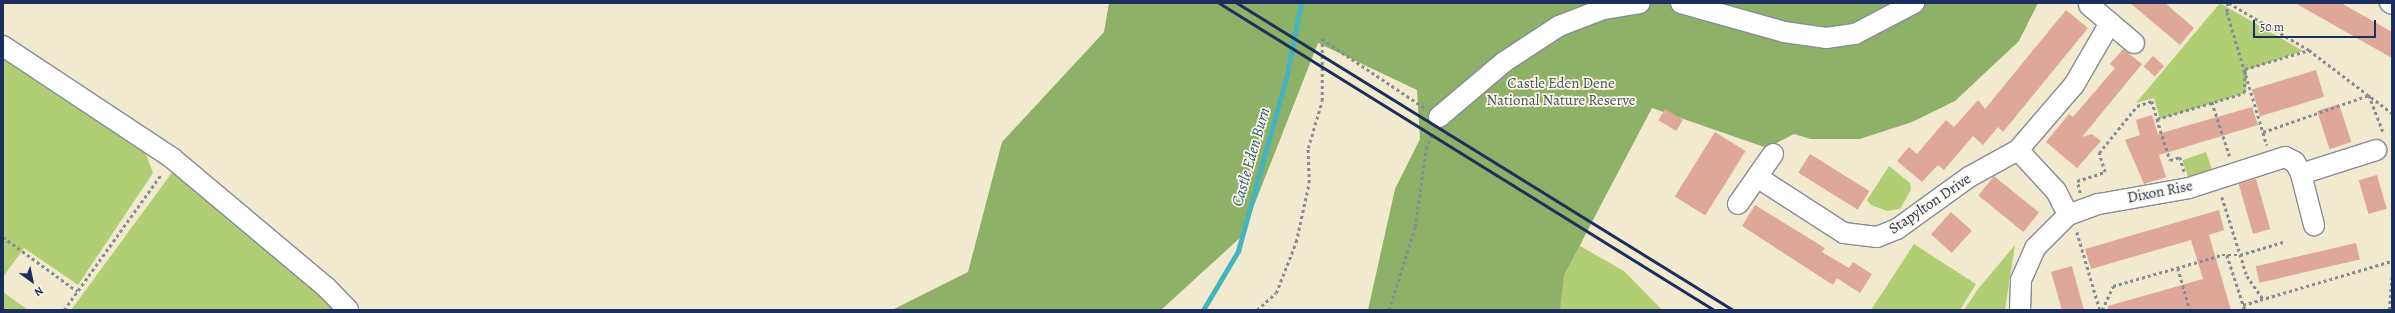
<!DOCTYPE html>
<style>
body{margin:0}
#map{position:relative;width:2395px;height:313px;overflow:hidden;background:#f2eacf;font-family:Alegreya,serif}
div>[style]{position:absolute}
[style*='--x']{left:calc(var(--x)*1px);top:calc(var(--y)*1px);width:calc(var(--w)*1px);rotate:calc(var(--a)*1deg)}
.green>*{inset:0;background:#b2ce74;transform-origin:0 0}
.forest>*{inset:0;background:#8db166}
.stream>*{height:5px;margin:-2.5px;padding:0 2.5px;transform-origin:2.5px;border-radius:2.5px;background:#45b4c1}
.building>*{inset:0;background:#dfa798;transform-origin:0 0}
.path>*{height:2.5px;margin-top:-1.25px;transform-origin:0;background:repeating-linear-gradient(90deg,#868c96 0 3px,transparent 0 6px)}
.roads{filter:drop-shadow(1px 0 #868c96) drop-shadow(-1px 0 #868c96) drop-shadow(0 1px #868c96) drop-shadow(0 -1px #868c96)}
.minor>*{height:20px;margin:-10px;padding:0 10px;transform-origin:10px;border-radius:10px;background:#fff}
.rail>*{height:3px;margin:-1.5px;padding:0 1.5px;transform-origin:1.5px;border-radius:1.5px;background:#1b2f5e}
span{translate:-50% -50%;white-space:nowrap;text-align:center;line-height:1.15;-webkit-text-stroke:3.5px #fcf5e5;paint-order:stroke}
.park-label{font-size:15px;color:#415764}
.street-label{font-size:15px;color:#1b2f5e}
.water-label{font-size:16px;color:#28577c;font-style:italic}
.frame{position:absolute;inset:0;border:4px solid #1b2f5e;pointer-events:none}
.north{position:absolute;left:12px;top:261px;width:40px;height:40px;-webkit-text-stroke:3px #fcf5e5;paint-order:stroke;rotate:147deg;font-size:11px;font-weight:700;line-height:16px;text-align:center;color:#1b2f5e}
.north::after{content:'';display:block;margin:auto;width:14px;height:18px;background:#1b2f5e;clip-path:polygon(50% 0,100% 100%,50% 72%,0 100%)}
.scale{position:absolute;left:2253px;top:20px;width:123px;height:18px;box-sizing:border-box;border:2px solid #1b2f5e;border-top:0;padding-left:5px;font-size:12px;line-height:14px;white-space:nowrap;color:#1b2f5e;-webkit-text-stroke:3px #fcf5e5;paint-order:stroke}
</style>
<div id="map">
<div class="green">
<i style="clip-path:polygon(2220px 3px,2303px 51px,2247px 70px,2246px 93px,2160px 119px,2154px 98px,2136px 103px)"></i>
<i style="clip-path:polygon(3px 59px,145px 152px,153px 173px,78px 285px,24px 248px,3px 277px)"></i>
<i style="left:2206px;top:152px;width:18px;height:25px;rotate:71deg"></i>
<i style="clip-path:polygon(179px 163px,347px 310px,71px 310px)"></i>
<i style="clip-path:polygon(1889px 166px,1910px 183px,1911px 190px,1900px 209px,1887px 211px,1871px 205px,1867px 200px)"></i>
<i style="clip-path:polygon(1585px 235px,1580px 246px,1624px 271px,1662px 310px,1385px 310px)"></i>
<i style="clip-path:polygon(1914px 244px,1976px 284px,1960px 310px,1871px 310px)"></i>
<i style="clip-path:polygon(2015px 245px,2005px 310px,1964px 310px,1978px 289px)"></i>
<i style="clip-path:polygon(3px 292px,28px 310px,3px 310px)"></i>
</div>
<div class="forest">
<i style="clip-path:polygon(1109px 3px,2038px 3px,2019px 41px,1955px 101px,1912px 122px,1860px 139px,1811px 139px,1794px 134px,1767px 148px,1652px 108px,1564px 275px,1560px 310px,1368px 310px,1395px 189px,1420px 139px,1417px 90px,1318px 43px,1242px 236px,1161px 310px,892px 310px,968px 272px,1002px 142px,1104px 32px)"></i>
</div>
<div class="stream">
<i style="--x:1203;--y:310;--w:69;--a:-59.3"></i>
<i style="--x:1238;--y:251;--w:184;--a:-74.5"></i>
<i style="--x:1287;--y:74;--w:72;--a:-78.8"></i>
</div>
<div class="building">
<i style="clip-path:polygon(2130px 3px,2165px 3px,2194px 28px,2180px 45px)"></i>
<i style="clip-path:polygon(2295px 3px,2341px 3px,2392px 32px,2392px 58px)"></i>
<i style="clip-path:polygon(2066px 10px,2088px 28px,2003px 132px,1998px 127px,1983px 145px,1973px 136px,1944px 170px,1938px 165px,1922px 182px,1897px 161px,1909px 147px,1917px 154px,1946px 120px,1954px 127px,1978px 100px,1985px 109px)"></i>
<i style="clip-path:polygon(2123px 49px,2142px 64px,2082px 137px,2092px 134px,2101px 141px,2077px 168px,2046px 142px,2069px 114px,2073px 117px,2115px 68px,2110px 64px)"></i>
<i style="left:2153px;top:56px;width:15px;height:14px;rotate:42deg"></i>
<i style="left:2316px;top:70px;width:28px;height:67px;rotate:73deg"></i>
<i style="left:2339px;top:104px;width:40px;height:23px;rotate:72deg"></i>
<i style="clip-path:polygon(2252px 107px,2258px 125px,2159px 155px,2166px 177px,2144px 184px,2125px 140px,2140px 135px,2136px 120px,2152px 115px,2158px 134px)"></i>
<i style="left:1665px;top:109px;width:21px;height:13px;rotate:31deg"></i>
<i style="left:1715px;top:132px;width:36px;height:76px;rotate:32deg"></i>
<i style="left:1810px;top:154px;width:70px;height:22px;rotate:32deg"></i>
<i style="left:2377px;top:175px;width:35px;height:19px;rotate:74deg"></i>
<i style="left:1994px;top:176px;width:58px;height:25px;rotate:39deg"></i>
<i style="left:2256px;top:179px;width:52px;height:18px;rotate:74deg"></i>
<i style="clip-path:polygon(1755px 205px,1825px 248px,1822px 252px,1849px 268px,1853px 262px,1872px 274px,1860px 293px,1837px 278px,1833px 285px,1742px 226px)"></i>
<i style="clip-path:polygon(2219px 210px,2224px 230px,2209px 235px,2231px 310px,2108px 310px,2108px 306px,2203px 279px,2191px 240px,2091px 269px,2085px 249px)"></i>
<i style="left:1951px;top:212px;width:28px;height:30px;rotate:42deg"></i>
<i style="left:2356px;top:243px;width:17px;height:103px;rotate:77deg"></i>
<i style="clip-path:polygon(2072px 266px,2080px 296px,2084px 310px,2062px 310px,2051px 272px)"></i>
</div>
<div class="path">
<i style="--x:2228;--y:3;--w:9;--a:96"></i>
<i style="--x:2227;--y:12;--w:139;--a:73.3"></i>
<i style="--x:2229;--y:3;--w:93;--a:30.4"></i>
<i style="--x:2309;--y:50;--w:104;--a:37.2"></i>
<i style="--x:2212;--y:102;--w:58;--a:71.9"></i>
<i style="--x:2157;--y:119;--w:43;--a:72.4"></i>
<i style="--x:2170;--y:160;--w:10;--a:-17"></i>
<i style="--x:2180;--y:157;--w:15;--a:74"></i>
<i style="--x:2263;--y:132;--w:112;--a:-19.2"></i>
<i style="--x:2369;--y:95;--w:42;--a:69"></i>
<i style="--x:2080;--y:193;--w:12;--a:-104"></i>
<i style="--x:2077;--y:181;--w:29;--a:-18"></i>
<i style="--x:2105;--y:172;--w:20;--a:-108"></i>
<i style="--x:2099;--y:153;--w:60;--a:-51"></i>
<i style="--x:2137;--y:106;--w:16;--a:-18"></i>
<i style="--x:2152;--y:101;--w:19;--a:74"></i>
<i style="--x:2157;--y:119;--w:91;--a:-16.6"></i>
<i style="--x:2244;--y:93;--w:24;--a:-88"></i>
<i style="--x:2245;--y:69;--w:67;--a:-16.5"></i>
<i style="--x:2222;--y:197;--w:83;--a:72.4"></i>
<i style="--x:2247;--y:276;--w:28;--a:55"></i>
<i style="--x:2077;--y:232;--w:81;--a:73.6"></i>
<i style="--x:3;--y:237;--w:92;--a:36.1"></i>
<i style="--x:2227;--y:255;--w:58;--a:71.9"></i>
<i style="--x:2178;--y:268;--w:44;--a:74.1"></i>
<i style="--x:2243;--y:305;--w:155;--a:-16.5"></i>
<i style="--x:64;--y:310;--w:168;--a:-54.4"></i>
<i style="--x:1257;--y:310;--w:25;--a:-42"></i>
<i style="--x:1276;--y:293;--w:55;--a:-68.6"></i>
<i style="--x:1296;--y:242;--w:60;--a:-77.6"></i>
<i style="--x:1309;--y:183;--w:35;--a:-92"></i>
<i style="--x:1308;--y:148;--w:49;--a:-73.4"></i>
<i style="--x:1322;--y:101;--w:62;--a:-90"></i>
<i style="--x:1322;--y:39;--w:124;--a:33.8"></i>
<i style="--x:1389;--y:310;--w:87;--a:-72.6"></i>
<i style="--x:1415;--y:227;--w:79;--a:-82"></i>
<i style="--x:1426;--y:149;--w:18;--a:-68"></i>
<i style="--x:2102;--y:310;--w:26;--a:-65"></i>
<i style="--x:2113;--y:286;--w:113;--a:-15.9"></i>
<i style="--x:2222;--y:255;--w:18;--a:0"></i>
<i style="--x:2240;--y:255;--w:45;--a:-16.8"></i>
<i style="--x:2389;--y:310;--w:35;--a:-85"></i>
</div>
<div class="roads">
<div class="minor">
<i style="--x:1681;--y:3;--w:107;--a:15.7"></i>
<i style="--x:1784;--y:32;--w:42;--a:8.1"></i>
<i style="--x:1826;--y:38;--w:29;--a:-8"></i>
<i style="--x:1855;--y:34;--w:67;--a:-27.7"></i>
<i style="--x:2390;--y:3;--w:2;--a:27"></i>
<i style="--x:2089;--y:5;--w:59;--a:40.2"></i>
<i style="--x:3;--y:46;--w:203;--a:33.5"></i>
<i style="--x:172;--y:158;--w:201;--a:40"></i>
<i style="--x:326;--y:287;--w:32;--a:46"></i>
<i style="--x:1439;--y:117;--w:85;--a:-40.2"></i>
<i style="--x:1504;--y:62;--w:66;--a:-33.2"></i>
<i style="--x:1559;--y:26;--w:47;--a:-21.1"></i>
<i style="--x:1603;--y:9;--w:37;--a:-9"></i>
<i style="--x:2018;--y:150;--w:56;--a:47.2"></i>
<i style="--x:2056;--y:191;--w:27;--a:63"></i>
<i style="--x:2301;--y:174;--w:79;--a:-17.7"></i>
<i style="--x:1757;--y:177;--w:103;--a:32.8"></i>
<i style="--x:1844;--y:233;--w:33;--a:7"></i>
<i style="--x:1877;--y:237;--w:22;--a:-22"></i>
<i style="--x:1897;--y:229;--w:89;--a:-35.8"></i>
<i style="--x:1969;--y:177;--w:56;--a:-28.9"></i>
<i style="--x:2018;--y:150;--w:86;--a:-49.3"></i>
<i style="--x:2074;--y:85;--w:72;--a:-59.9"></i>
<i style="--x:1738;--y:204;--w:61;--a:-55"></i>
<i style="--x:2020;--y:310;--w:30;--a:-88"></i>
<i style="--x:2021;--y:280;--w:35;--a:-66"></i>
<i style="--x:2035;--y:248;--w:47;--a:-45"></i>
<i style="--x:2068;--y:215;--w:33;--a:-20"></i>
<i style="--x:2099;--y:204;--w:91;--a:-10.1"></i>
<i style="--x:2189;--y:188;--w:101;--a:-17.9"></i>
<i style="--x:2285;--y:157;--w:11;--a:27"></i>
<i style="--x:2295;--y:162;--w:13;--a:63"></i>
<i style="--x:2301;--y:174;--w:53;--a:75.7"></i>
</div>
</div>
<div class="rail">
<i style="--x:1219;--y:3;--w:582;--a:31.81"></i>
<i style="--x:1237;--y:3;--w:583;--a:31.76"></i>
</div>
<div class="park-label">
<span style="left:1561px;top:92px">Castle Eden Dene<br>National Nature Reserve</span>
</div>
<div class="street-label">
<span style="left:2160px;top:192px;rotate:-11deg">Dixon Rise</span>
<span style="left:1930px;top:204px;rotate:-34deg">Stapylton Drive</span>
</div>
<div class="water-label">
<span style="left:1251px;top:157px;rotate:-74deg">Castle Eden Burn</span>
</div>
<div class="frame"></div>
<div class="north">N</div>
<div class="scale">50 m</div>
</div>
